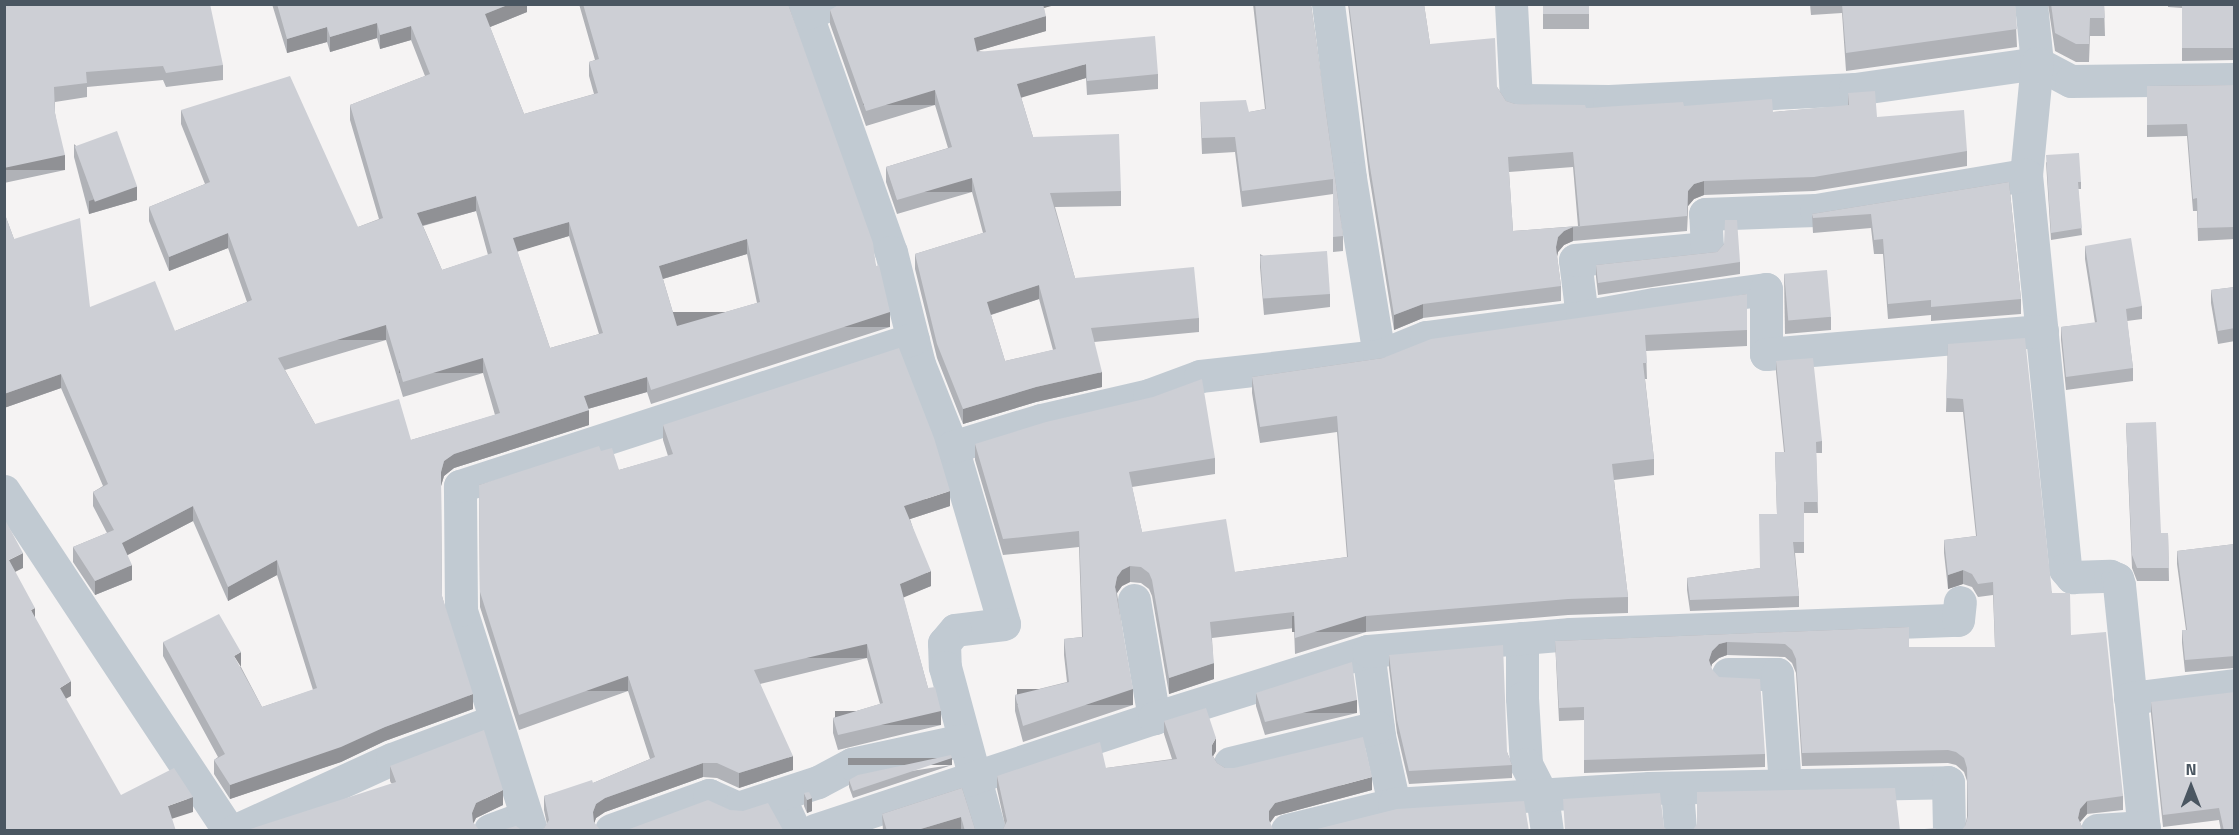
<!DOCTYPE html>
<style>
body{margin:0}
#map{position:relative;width:2239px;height:835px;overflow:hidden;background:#f5f3f3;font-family:"Titillium Web",sans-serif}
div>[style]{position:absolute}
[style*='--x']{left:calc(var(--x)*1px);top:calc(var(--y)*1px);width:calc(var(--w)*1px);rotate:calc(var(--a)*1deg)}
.minor>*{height:33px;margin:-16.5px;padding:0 16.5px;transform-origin:16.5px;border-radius:16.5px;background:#c1cad2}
.wall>*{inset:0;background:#b0b2b7;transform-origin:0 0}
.shaded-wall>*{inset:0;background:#909195;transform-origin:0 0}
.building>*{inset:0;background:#cdcfd5;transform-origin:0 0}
span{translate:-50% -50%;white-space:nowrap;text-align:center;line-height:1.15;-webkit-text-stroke:6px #fff;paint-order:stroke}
.frame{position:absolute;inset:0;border:6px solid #4a5661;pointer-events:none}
.north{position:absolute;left:2161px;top:757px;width:60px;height:60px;-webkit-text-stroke:4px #fff;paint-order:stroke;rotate:0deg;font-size:16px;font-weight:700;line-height:24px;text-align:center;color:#4a5661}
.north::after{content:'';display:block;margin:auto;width:21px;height:27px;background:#4a5661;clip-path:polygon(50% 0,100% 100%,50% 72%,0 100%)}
</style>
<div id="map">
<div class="minor">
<i style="--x:803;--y:4;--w:263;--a:70.5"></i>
<i style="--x:891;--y:252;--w:115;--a:76"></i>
<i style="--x:919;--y:364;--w:89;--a:68.3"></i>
<i style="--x:952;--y:447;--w:184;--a:73.6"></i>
<i style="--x:1004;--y:624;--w:49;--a:173"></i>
<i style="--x:955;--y:630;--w:17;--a:130"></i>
<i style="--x:944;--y:643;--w:24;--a:88"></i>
<i style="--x:945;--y:667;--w:169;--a:74.9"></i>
<i style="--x:1328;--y:4;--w:175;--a:82.8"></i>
<i style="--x:1350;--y:178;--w:180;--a:80.7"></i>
<i style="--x:1511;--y:4;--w:96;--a:87"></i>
<i style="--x:1516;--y:100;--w:93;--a:0.6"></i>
<i style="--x:1609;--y:101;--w:246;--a:-2.8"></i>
<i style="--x:1855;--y:89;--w:184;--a:-8.1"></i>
<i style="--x:2037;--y:63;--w:38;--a:28"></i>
<i style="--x:2071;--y:81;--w:163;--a:-0.7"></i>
<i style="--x:2031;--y:4;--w:59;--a:84.2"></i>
<i style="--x:2037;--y:63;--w:113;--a:95.6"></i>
<i style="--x:2026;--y:175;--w:396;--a:84.3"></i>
<i style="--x:2065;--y:569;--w:11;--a:49"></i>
<i style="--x:2072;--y:577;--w:38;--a:-2"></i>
<i style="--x:2110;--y:576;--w:8;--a:23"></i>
<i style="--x:2117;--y:579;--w:6;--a:72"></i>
<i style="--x:2119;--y:585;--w:246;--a:84.2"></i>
<i style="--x:806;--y:13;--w:28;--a:-19"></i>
<i style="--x:1582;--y:317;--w:57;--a:-97"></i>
<i style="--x:1575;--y:260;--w:133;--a:-5.2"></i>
<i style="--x:1707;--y:248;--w:34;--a:-93"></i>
<i style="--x:1705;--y:214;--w:111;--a:-2.1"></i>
<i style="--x:1816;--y:210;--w:213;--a:-9.5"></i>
<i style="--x:952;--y:447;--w:93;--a:-16.9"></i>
<i style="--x:1041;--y:420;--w:111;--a:-13"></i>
<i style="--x:1149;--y:395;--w:54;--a:-20.4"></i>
<i style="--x:1200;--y:376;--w:180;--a:-6.4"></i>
<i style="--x:1379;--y:356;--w:51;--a:-22"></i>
<i style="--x:1426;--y:337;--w:157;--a:-7.3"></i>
<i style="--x:1582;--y:317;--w:73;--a:-10.2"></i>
<i style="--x:1654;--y:304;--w:113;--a:-7.6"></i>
<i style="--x:1766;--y:289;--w:65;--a:90"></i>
<i style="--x:1766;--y:354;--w:277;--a:-4.8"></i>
<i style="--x:4;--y:491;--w:406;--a:56.5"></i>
<i style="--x:1134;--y:600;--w:120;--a:80.4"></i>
<i style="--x:1522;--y:638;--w:60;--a:90"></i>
<i style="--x:1522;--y:698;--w:66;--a:86.5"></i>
<i style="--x:1526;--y:764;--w:36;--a:63"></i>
<i style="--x:1542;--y:796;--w:34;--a:82"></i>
<i style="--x:1368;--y:651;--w:86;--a:82.6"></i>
<i style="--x:1379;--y:736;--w:70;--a:77.6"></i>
<i style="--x:1728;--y:674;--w:49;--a:0"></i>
<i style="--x:1777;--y:674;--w:112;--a:85.9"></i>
<i style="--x:2130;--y:698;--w:105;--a:-7.1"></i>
<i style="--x:1230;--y:763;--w:152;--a:-13.7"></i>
<i style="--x:1677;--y:788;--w:42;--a:85.9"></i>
<i style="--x:778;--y:795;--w:38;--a:65"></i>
<i style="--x:236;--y:830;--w:171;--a:-24.5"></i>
<i style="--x:392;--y:759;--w:109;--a:-20.4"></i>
<i style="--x:490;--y:830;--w:38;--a:-20"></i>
<i style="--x:531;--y:830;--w:231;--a:-107.7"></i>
<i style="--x:461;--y:610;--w:124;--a:-90.5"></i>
<i style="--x:460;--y:486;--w:476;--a:-18"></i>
<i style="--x:611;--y:830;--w:104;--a:-19.7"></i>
<i style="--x:709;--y:795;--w:32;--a:24"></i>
<i style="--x:738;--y:808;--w:84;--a:-18"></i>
<i style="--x:818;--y:782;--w:38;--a:-28"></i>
<i style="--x:852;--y:764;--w:114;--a:-12.2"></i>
<i style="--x:815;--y:830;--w:357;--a:-18.3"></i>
<i style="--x:1154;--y:718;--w:224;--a:-17.4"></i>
<i style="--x:1368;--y:651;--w:203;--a:-4.8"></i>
<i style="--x:1570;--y:634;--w:388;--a:-2.1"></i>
<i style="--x:1958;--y:620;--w:18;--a:-84"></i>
<i style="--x:1287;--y:830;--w:110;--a:-13.7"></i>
<i style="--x:1394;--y:804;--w:256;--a:-3.6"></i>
<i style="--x:1649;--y:788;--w:299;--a:-1.1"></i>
<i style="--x:1948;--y:782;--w:48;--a:88.8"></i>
<i style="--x:2097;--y:830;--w:47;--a:-3.7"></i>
</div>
<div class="wall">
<i style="clip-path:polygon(4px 4px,223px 65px,223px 80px,166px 87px,163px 80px,87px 87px,87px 97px,55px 102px,55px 113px,65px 170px,4px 183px)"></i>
<i style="clip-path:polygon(evenodd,272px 4px,529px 4px,527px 5px,527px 12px,490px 27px,524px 114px,594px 94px,589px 76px,589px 62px,595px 60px,579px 4px,788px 4px,876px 266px,890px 327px,651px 404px,647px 392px,588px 409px,589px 425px,454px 468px,444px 476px,441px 486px,442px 596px,473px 709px,385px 741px,341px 762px,230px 799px,214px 774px,214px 760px,218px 757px,163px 656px,163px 642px,241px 667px,262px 707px,313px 690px,277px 575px,228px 601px,193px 521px,127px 555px,132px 580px,95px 595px,73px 562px,73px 547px,107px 533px,93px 506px,93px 492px,103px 486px,61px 388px,4px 408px,4px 212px,14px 239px,90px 307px,175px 331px,247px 302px,228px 248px,169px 271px,149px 221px,149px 207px,205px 184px,181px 124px,181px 110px,358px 227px,379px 219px,350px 120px,350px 105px,425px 76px,411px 40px,380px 49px,377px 38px,330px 52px,327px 42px,287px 53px,272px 4px,476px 211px,488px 255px,442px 270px,423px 226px,476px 211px,272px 4px,569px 236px,599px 334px,550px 348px,517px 251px,569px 236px,272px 4px,747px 254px,757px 303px,677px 326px,663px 279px,747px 254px,272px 4px,386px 340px,403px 397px,483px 373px,495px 415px,411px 440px,315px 424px,285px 370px,386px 340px)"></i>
<i style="clip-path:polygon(evenodd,1055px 4px,1044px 8px,1046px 31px,977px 51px,1158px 74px,1158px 89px,1087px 95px,1086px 78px,1021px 97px,1033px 137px,1121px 191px,1121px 206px,1055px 207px,1075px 278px,1199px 318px,1199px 332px,1094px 342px,1102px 387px,1036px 402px,963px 424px,937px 358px,915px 269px,915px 254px,983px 233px,972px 192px,897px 214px,886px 182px,886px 167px,948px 148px,935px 105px,866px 126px,830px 24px,830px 10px,1055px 4px,1039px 299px,1053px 350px,1005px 361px,991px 315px,1039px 299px)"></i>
<i style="clip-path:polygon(1253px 4px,1311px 4px,1343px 236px,1343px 251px,1333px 252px,1333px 194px,1242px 207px,1235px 152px,1202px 154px,1200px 102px,1249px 112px,1265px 109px)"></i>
<i style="clip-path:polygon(evenodd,1348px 4px,1424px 4px,1430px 44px,1497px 87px,1506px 101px,1515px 104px,1586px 108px,1684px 106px,1773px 112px,1848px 106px,1848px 93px,1877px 117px,1967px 151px,1967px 166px,1814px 191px,1704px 195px,1694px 199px,1688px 206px,1687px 231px,1573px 241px,1564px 245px,1558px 252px,1557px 256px,1561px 286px,1561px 301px,1423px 318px,1394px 330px,1369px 175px,1348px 4px,1573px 167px,1578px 226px,1513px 231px,1509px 172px,1573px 167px)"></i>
<i style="left:1543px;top:4px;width:46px;height:25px"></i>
<i style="clip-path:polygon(1810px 4px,2015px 4px,2017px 47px,1846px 71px,1842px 13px,1811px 15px)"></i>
<i style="clip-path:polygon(2048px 4px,2104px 4px,2105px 36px,2090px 36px,2089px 62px,2076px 62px,2055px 51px)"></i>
<i style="clip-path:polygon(2168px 4px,2235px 4px,2235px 60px,2182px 61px,2182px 8px,2168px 7px)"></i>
<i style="clip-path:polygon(2235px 85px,2235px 239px,2198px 241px,2197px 211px,2193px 211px,2187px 136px,2147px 137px,2147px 86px)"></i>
<i style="clip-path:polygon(74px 144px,137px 200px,89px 214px,74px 157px)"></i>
<i style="clip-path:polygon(2046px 162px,2081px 182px,2081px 189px,2078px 189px,2082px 235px,2051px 240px)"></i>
<i style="clip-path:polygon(2009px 182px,2021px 299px,2021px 314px,1931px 321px,1931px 315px,1888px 319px,1883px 254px,1874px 254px,1871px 228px,1813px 233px,1812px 214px)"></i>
<i style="clip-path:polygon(1724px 244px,1740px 262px,1740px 274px,1598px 295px,1596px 277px,1596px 265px,1717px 252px)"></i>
<i style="clip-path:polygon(2085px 246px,2142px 306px,2142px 319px,2127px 321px,2133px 368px,2133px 381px,2066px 390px,2061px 340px,2061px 327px,2095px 323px,2085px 259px)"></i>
<i style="clip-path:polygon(1260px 254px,1330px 294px,1330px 307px,1264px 315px,1260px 267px)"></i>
<i style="clip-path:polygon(1784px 274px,1831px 317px,1831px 330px,1785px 334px)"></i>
<i style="clip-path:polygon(2235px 287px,2235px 341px,2218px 344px,2211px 303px,2211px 290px)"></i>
<i style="clip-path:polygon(1747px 294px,1747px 346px,1646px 351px,1647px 379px,1645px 379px,1654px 459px,1654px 475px,1614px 480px,1628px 597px,1628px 613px,1568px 615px,1366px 632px,1295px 654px,1294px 628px,1212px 638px,1214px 679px,1169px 694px,1152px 596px,1149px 589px,1141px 583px,1130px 582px,1122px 586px,1117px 593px,1133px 705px,1023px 742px,1015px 711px,1015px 695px,1067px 682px,1064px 655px,1064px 639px,1082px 637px,1079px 547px,1003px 555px,975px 460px,975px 444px,1215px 458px,1215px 474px,1132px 487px,1142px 532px,1235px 572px,1347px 557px,1337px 432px,1260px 443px,1252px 393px,1252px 377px,1383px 358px)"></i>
<i style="clip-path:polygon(1948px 344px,2052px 593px,2071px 635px,2123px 796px,2123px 810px,2087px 814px,2080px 822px,2082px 827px,1965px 826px,1967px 817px,1967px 781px,1964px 772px,1956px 765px,1948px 763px,1802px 766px,1796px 673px,1792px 663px,1785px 657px,1727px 655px,1719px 658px,1712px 664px,1711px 668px,1765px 754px,1765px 767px,1584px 773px,1584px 720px,1559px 721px,1555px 641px,1909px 627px,1909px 647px,1995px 647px,1993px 595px,1978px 597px,1972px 587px,1963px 584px,1948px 589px,1944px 553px,1944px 540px,1976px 536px,1963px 412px,1946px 412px)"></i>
<i style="clip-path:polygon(1776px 361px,1822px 441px,1822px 453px,1816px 453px,1818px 513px,1804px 513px,1804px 553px,1795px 553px,1799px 596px,1799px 607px,1690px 611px,1687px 590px,1687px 578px,1760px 568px,1777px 514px,1775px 452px,1784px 452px,1776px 372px)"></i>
<i style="clip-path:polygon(2126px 423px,2161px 533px,2168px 533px,2169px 581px,2137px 581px,2132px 568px)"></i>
<i style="clip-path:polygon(663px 425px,950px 506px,910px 519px,931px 586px,903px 597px,928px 688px,941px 725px,838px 750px,833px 733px,833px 718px,880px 704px,867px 658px,760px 684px,793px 770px,739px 788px,717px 778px,703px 777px,605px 812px,596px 818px,594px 823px,599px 830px,544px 828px,547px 824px,544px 810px,544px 796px,593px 783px,650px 759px,628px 691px,519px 730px,480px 607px,479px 485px,601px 451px,619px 470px,668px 456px,663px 440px)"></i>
<i style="clip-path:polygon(2235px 544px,2235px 668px,2185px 672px,2182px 643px,2182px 630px,2186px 630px,2177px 564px,2177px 551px)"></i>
<i style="clip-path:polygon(1389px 655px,1507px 752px,1512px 765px,1512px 778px,1409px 784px,1397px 733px,1389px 668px)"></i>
<i style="clip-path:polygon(1256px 693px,1357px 713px,1265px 735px,1256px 706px)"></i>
<i style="clip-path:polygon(2151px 702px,2235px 831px,2221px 831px,2219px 820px,2163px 827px,2151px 714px)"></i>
<i style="clip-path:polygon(1164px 721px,1216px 751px,1213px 756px,1217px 763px,1225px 768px,1372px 790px,1275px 816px,1270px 823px,1003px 829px,1005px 825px,997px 789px,997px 776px,1106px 768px,1172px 759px,1164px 734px)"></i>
<i style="clip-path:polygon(952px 765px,853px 798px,849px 787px,849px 780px)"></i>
<i style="clip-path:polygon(390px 766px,503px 805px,476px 818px,473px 823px,478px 830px,391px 783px,390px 781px)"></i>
<i style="clip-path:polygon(962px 788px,975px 829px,977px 831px,883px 831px,882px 814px)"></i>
<i style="clip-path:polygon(804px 793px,812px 811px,807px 813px,804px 806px)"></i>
</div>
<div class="shaded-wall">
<i style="clip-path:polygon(510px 4px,529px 4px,527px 5px,527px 12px,485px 29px,485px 14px)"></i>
<i style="clip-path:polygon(1040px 4px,1055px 5px,1040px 9px)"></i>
<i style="clip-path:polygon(1046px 16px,1046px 31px,974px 52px,974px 38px)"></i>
<i style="clip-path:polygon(377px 23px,377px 38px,330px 52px,330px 37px)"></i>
<i style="clip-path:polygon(411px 26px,411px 40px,380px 49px,380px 35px)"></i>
<i style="clip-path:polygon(327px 27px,327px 42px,287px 53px,287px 39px)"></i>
<i style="clip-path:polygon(1086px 64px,1086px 78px,1017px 99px,1017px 84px)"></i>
<i style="left:935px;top:90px;width:15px;height:72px;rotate:90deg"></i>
<i style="left:65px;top:155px;width:15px;height:62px;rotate:90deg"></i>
<i style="left:972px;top:178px;width:14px;height:78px;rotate:90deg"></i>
<i style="clip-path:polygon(1704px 181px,1704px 195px,1694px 199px,1688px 206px,1687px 231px,1688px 191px,1694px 184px)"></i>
<i style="clip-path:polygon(137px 186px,137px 200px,89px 214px,89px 201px)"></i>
<i style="clip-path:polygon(476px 196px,476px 211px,417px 227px,417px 213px)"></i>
<i style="clip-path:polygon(569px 222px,569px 236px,513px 253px,513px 238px)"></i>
<i style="clip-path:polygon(1573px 227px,1573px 241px,1564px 245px,1558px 252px,1556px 262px,1556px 247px,1558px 237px,1564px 231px)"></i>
<i style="clip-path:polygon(228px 233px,228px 248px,169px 271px,169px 257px)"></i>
<i style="clip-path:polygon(747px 239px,747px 254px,659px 280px,659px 266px)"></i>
<i style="clip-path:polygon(1039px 285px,1039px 299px,987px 316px,987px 302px)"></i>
<i style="clip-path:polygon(1423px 304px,1423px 318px,1394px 330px,1394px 315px)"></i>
<i style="left:890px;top:312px;width:15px;height:251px;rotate:90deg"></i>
<i style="left:386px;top:325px;width:15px;height:113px;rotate:90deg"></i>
<i style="left:483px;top:358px;width:15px;height:84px;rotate:90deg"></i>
<i style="clip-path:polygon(1102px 372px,1102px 387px,1036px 402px,963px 424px,963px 409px,1036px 387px)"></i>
<i style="clip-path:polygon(61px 374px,61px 388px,4px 408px,4px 394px)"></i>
<i style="clip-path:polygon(647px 377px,647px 392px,584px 410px,584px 396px)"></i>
<i style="clip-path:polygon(589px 410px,589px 425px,454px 468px,444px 476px,441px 486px,441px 472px,444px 461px,454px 454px)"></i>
<i style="clip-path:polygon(950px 491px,950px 506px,904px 521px,904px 506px)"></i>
<i style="clip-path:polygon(193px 506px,193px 521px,122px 558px,122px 543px)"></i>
<i style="clip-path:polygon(23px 553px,23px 568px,9px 575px,9px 560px)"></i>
<i style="clip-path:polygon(277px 560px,277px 575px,228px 601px,228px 587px)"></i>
<i style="clip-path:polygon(132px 565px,132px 580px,95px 595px,95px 581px)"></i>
<i style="clip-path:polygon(1130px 566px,1130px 582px,1122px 586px,1117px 593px,1115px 587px,1117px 577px,1122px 570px)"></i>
<i style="clip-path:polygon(1963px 570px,1963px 584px,1948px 589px,1948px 575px)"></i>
<i style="clip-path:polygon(931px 571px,931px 586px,900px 599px,900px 584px)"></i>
<i style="clip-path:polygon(35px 608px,35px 623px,31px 610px)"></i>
<i style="left:1366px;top:616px;width:16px;height:74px;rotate:90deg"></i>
<i style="clip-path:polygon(1727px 642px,1727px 655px,1719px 658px,1712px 664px,1709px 673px,1709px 660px,1712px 651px,1719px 644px)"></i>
<i style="left:867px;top:644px;width:14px;height:116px;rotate:90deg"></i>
<i style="clip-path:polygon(241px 652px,241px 667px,234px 656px)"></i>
<i style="clip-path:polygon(1214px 663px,1214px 679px,1169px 694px,1169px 678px)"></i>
<i style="left:628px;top:676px;width:15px;height:116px;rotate:90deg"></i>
<i style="clip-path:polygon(71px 681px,71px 696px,60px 702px,60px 688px)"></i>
<i style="left:1133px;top:689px;width:16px;height:116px;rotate:90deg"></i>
<i style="clip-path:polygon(473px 694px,473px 709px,385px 741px,341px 762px,230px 799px,230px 785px)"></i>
<i style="left:1357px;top:700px;width:13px;height:95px;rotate:90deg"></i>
<i style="left:941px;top:711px;width:14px;height:106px;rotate:90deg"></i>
<i style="clip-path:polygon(1216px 738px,1216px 751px,1212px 758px,1212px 745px)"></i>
<i style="clip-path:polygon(793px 756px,793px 770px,739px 788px,739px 773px)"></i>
<i style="left:952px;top:758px;width:7px;height:104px;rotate:90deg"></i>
<i style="clip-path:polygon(703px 763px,703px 777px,605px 812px,596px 818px,593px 827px,593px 812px,596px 804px,605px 798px)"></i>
<i style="clip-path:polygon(1372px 777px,1372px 790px,1275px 816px,1269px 824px,1269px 831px,1269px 811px,1275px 803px)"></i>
<i style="clip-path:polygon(503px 790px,503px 805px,476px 818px,472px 827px,472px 813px,476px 803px)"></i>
<i style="clip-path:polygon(193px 797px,193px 812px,168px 820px,168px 806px)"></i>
<i style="clip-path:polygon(812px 798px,812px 811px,807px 813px,807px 800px)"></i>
<i style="clip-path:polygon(2087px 801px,2087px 814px,2080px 822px,2078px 818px,2080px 809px)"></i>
<i style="clip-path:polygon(961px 817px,961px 831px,914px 831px)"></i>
</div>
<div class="building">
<i style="clip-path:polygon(4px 4px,210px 4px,223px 65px,166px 73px,163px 66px,86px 72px,87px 83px,54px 87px,55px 113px,65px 155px,4px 168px)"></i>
<i style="clip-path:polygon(evenodd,277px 4px,510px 4px,485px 14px,524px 114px,598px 93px,589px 62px,599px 59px,583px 4px,788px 4px,873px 243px,876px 266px,879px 265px,890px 312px,651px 390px,647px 377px,584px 396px,589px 410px,454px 454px,444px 461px,441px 472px,442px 596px,473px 694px,385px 727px,341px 747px,230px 785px,214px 760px,225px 754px,163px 642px,219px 614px,241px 652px,234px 656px,262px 707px,317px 688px,277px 560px,228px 587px,193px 506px,122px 543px,132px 565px,95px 581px,73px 547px,114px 530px,93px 492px,108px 484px,61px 374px,4px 394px,4px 212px,14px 239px,80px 218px,90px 307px,155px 281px,175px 331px,252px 300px,228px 233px,169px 257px,149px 207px,210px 182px,181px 110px,290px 76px,358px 227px,383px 218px,350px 105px,430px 74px,411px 26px,380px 35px,377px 23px,330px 37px,327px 27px,287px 39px,277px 4px,476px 196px,492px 253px,442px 270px,417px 213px,476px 196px,277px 4px,569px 222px,603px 333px,550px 348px,513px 238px,569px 222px,277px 4px,747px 239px,760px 302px,677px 326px,659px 266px,747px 239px,277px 4px,386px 325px,403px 382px,483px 358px,500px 413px,411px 440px,399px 399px,315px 424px,278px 358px,386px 325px)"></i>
<i style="clip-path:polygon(evenodd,840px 4px,1043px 4px,1046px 16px,974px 38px,977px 52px,1155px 36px,1158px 74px,1087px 81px,1086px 64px,1017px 84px,1033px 137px,1119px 134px,1121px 191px,1050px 193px,1075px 278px,1194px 267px,1199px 318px,1091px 328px,1102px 372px,1036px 387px,963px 409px,937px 344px,915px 254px,986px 232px,972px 178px,897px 200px,886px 167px,952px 147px,935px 90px,866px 111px,830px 10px,840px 4px,1039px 285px,1056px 349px,1005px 361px,987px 302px,1039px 285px)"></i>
<i style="clip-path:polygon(1255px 4px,1311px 4px,1343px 236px,1333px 237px,1333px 179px,1242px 191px,1235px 137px,1202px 138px,1200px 102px,1246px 100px,1249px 112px,1266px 109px)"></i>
<i style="clip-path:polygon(evenodd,1349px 4px,1424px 4px,1430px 44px,1495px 38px,1497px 87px,1506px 101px,1515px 104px,1585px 105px,1586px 108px,1683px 102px,1684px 106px,1772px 99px,1773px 112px,1849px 105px,1848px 93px,1875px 91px,1877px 117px,1964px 110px,1967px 151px,1814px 177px,1704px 181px,1694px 184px,1688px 191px,1687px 216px,1573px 227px,1564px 231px,1558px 237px,1556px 247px,1561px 286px,1423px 304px,1394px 315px,1369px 161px,1349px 4px,1573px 152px,1580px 226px,1513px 231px,1508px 157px,1573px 152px)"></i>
<i style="left:1543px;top:4px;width:46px;height:10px"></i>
<i style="clip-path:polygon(1842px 4px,2015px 4px,2017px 29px,1846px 53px)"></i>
<i style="clip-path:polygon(2051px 4px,2104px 4px,2105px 18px,2090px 18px,2089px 44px,2076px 44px,2055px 33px)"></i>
<i style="left:2182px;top:4px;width:53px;height:44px"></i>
<i style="clip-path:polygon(2235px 85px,2235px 227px,2198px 228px,2197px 198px,2193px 199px,2187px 124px,2147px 125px,2147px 86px)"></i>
<i style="left:117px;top:131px;width:59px;height:45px;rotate:70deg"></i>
<i style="clip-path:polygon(2079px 153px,2081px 182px,2078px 182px,2082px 228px,2051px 233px,2046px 155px)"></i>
<i style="clip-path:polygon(2009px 182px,2021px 299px,1931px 307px,1931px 300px,1888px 304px,1883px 239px,1874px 240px,1871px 214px,1813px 218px,1812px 214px)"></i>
<i style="clip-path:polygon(1725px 220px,1737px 220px,1740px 262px,1598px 283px,1596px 265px,1717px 252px,1724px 244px)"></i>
<i style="clip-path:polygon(2131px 238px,2142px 306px,2126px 309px,2133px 368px,2066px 377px,2061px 327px,2097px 322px,2085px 246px)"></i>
<i style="left:1327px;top:251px;width:43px;height:67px;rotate:86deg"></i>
<i style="left:1827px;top:270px;width:47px;height:43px;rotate:85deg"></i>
<i style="clip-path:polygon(2235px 287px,2235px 328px,2218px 331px,2211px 290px)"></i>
<i style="clip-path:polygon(1747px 294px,1747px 330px,1645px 335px,1647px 363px,1643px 363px,1654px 459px,1612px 464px,1628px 597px,1568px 599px,1366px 616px,1295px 638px,1294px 612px,1210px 622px,1214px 663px,1169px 678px,1152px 580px,1149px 573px,1141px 567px,1130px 566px,1122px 570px,1117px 577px,1115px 587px,1133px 689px,1023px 726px,1015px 695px,1069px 682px,1064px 639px,1083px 637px,1079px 531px,1003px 539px,975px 444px,1046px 422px,1153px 397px,1202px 379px,1215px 458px,1129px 472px,1142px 532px,1226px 519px,1235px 572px,1348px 557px,1337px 416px,1260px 427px,1252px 377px,1383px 358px,1431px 339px)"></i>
<i style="clip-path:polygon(2025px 338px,2052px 593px,2070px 593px,2071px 635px,2106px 632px,2123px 796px,2087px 801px,2080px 809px,2078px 818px,2082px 827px,2085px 831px,1961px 831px,1965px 826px,1968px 816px,1967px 768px,1964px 758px,1956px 752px,1948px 750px,1802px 753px,1796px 659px,1792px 650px,1785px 644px,1727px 642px,1719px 644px,1712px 651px,1709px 660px,1712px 669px,1719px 677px,1760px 679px,1765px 754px,1584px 760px,1584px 707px,1559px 708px,1555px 641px,1909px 627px,1909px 647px,1995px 647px,1993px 582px,1978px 584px,1972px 574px,1963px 570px,1948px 575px,1944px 540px,1977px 536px,1963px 399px,1946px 398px,1948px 344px)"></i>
<i style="clip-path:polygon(899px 348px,934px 438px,950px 491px,904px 506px,931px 571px,900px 584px,928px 688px,935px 687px,941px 711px,838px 735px,833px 718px,883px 703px,867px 644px,754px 670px,793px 756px,739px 773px,717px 763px,703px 763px,605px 798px,596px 804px,593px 812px,594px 822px,601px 831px,541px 831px,544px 828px,549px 820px,544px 796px,592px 780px,593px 783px,655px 757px,628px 676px,519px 715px,480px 592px,479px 485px,599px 446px,601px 451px,612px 448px,619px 470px,673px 454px,663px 425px)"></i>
<i style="clip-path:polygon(1813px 358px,1822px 441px,1816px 442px,1818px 502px,1804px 502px,1804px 542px,1793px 542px,1799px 596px,1690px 600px,1687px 578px,1760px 568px,1759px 514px,1777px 514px,1775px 452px,1785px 452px,1776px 361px)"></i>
<i style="clip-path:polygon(2156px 422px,2161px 533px,2168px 533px,2169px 568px,2137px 568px,2132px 555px,2126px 423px)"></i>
<i style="clip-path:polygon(4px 518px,23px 553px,9px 560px,35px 608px,31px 610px,71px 681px,60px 688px,121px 795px,174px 768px,193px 797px,168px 806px,176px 831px,4px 831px)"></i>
<i style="clip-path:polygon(2235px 544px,2235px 656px,2185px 660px,2182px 630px,2187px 630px,2177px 551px)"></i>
<i style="clip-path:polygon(1503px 645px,1507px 752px,1512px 765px,1409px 771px,1397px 720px,1389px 655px)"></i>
<i style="clip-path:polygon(1352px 662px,1357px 700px,1265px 722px,1256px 693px)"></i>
<i style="clip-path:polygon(2235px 692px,2235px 831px,2224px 831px,2219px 808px,2163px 815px,2151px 702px)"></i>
<i style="clip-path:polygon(1206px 708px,1216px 738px,1212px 745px,1212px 755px,1217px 763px,1225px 768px,1234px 768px,1363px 737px,1372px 777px,1275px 803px,1269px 811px,1269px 820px,1273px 829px,1275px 831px,1001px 831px,1003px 829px,1007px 821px,997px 776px,1100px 742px,1106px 768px,1177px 759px,1164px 721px)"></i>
<i style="clip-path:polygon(484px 730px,503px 790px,476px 803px,472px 813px,473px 822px,480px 831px,244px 831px,396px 782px,390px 766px)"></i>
<i style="clip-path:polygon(951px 755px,952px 758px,853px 791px,849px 780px,858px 775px)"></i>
<i style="clip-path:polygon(962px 788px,975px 829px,977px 831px,965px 831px,961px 817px,914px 831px,887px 831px,882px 814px)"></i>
<i style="clip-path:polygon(1895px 788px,1900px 831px,1692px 831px,1697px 824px,1697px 792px)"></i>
<i style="clip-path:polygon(809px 792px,812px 798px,807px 800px,804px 793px)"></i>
<i style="clip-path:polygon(1660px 793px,1664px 827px,1668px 831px,1565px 831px,1563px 799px)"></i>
<i style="clip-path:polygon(708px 800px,730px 810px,743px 811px,768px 803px,783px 830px,784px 831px,624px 831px)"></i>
<i style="clip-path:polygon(1524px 801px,1529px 831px,1309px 831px,1397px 809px)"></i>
<i style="clip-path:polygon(516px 826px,523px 831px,499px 831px)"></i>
<i style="clip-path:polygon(1935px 828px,1939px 831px,1904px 831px)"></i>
</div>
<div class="frame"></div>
<div class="north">N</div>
</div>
